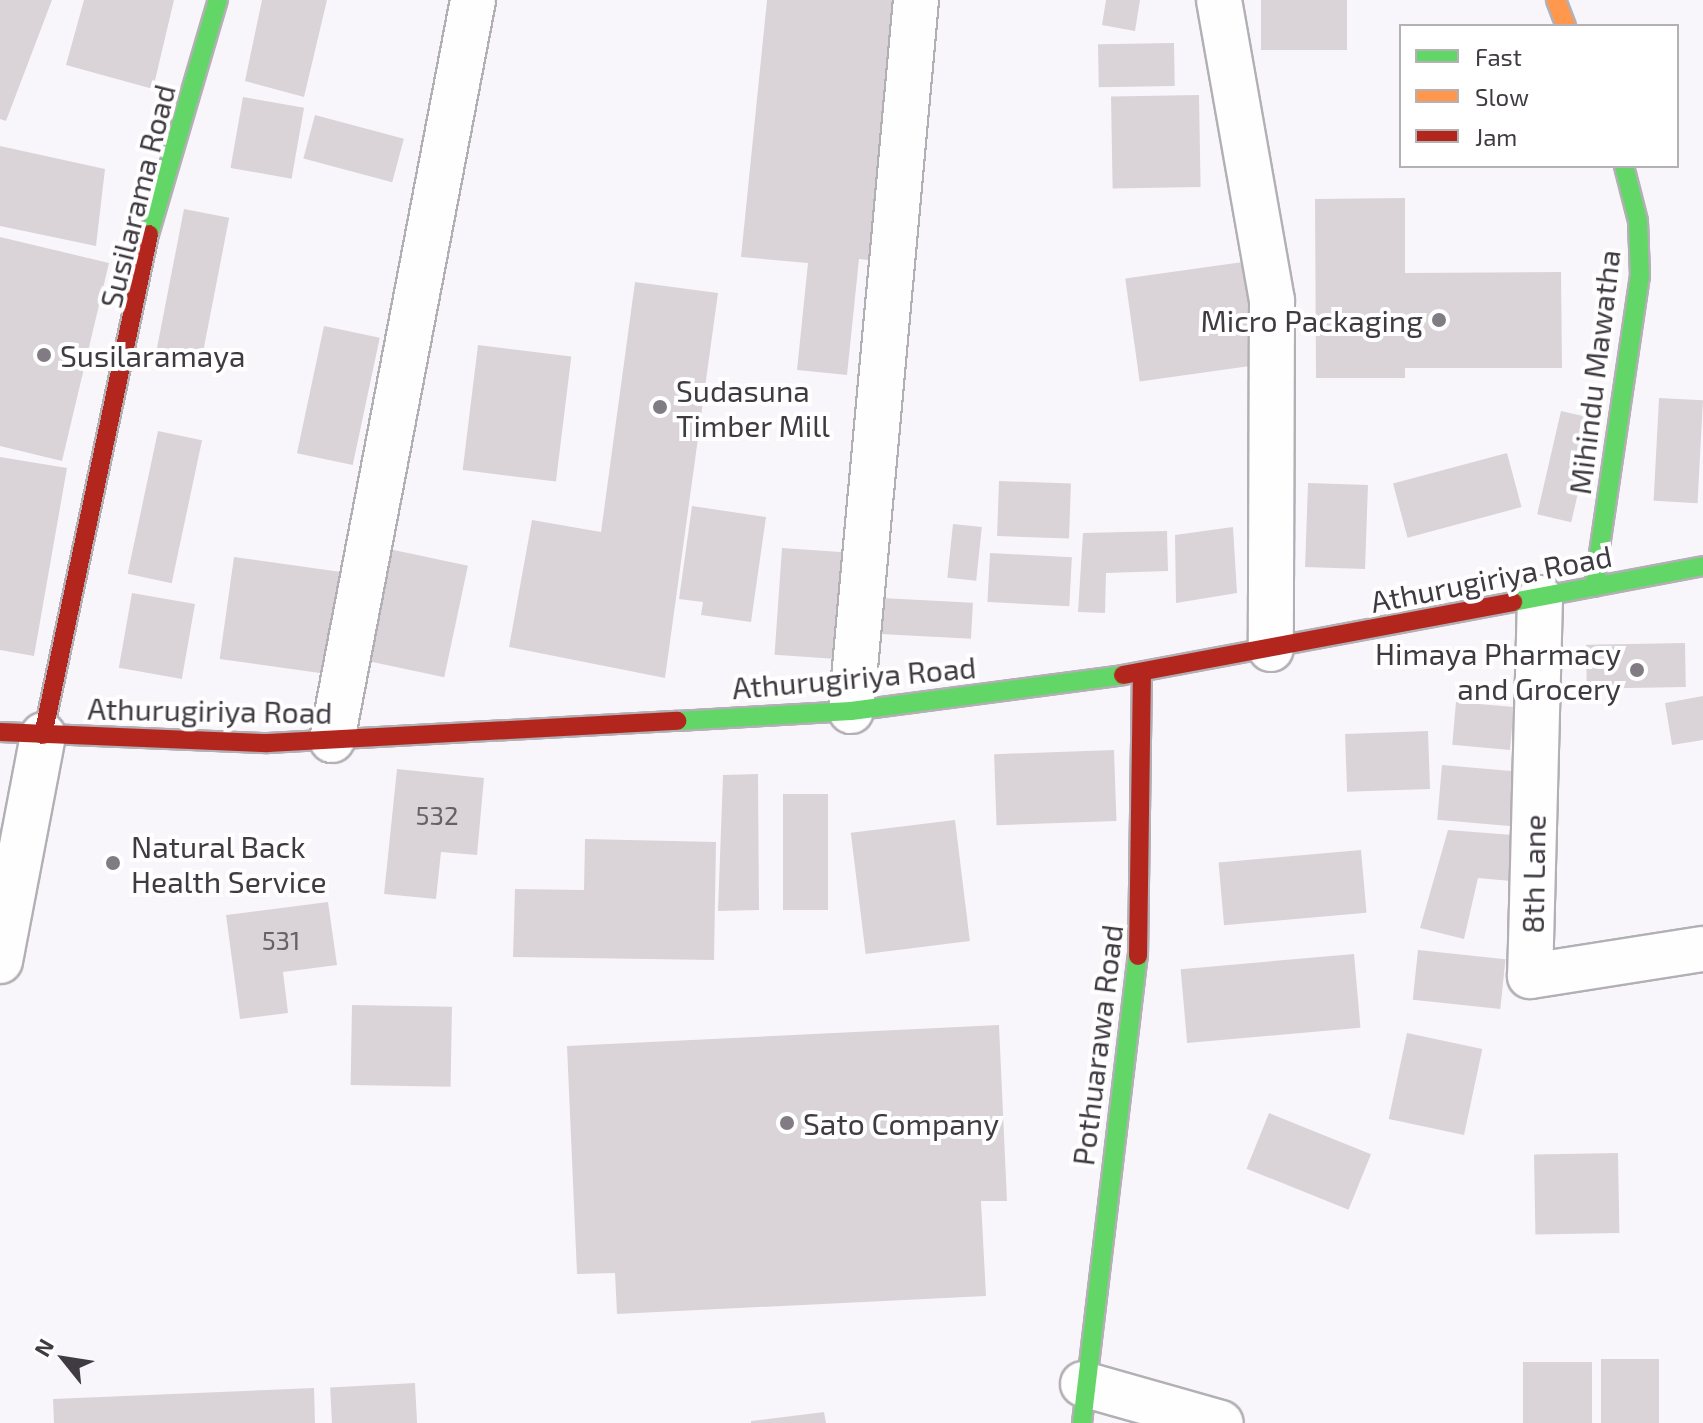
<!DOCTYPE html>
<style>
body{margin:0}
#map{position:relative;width:1703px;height:1423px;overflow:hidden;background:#f9f6fb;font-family:"Exo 2",sans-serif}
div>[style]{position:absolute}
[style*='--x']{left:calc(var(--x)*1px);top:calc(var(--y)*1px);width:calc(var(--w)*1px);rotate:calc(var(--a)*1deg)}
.building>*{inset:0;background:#dad4d9;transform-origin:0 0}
.roads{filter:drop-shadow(2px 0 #b3b0b5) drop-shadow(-2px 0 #b3b0b5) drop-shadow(0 2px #b3b0b5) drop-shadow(0 -2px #b3b0b5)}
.street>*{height:44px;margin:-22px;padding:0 22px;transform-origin:22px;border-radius:22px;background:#fefefe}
.fast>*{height:18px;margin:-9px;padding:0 9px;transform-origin:9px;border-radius:9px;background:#63d668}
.slow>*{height:18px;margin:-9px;padding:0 9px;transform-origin:9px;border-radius:9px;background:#ff974d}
.jam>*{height:18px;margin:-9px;padding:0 9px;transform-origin:9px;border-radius:9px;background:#b3261e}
.dots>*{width:22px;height:22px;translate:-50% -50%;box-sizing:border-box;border:4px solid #fff;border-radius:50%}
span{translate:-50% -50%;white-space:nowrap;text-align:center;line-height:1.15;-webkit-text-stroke:8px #fff;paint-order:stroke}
.number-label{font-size:26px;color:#666168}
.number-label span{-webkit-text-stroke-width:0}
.street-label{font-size:30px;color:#403b42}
.poi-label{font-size:30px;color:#403b42}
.right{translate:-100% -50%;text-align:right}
.left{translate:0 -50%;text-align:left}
.legend{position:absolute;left:1399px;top:24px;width:280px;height:144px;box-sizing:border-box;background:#fff;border:2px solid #b3b1b3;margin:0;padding:10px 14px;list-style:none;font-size:24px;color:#403b42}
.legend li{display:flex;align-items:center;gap:16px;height:40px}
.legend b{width:40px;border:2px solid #b3b1b3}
.north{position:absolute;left:24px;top:1319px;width:80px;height:80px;-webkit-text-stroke:6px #fff;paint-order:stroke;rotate:300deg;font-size:22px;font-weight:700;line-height:32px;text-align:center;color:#403b42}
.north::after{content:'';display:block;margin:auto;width:28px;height:36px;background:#403b42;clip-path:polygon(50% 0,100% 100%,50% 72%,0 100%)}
</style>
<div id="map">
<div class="building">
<i style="clip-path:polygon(0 0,52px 0,6px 121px,0 119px)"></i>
<i style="clip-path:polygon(84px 0,174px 0,153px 89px,66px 65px)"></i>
<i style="clip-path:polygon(262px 0,327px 0,304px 97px,245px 81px)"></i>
<i style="clip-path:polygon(767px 0,911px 0,885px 262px,859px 259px,847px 375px,797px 370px,808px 263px,741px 257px)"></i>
<i style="clip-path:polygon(1106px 0,1140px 0,1135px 31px,1102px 25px)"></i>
<i style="left:1261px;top:0;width:86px;height:50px"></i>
<i style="left:1174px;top:43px;width:43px;height:76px;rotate:89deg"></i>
<i style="left:1199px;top:95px;width:92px;height:88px;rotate:89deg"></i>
<i style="left:243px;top:97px;width:62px;height:72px;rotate:10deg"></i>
<i style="left:315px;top:115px;width:92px;height:45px;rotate:15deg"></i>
<i style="clip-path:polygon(0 146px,105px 169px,96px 246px,0 226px)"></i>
<i style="clip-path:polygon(1405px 198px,1405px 273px,1561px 272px,1562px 368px,1405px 368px,1405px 378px,1316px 378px,1315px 199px)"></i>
<i style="left:184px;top:209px;width:46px;height:152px;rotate:11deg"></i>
<i style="clip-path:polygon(0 237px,109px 263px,62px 461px,0 446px)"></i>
<i style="left:1250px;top:261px;width:104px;height:126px;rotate:82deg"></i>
<i style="clip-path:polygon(635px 282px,718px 293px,665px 678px,509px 647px,532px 520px,601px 532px)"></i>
<i style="left:324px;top:326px;width:57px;height:130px;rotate:12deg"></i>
<i style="left:478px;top:345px;width:94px;height:126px;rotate:7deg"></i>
<i style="left:1659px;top:398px;width:44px;height:103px;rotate:3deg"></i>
<i style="left:1561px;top:411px;width:35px;height:106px;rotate:13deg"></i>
<i style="left:158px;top:431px;width:45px;height:146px;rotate:12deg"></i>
<i style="left:1507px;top:453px;width:56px;height:118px;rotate:75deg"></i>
<i style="clip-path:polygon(0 457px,67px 468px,34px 656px,0 650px)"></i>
<i style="left:999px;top:481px;width:72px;height:55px;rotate:2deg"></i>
<i style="left:1308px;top:483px;width:60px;height:84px;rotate:2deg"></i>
<i style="clip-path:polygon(692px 506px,766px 517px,751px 622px,701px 615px,703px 602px,679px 599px)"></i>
<i style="left:953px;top:524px;width:29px;height:54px;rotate:6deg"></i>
<i style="clip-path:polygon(1233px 527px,1237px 593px,1176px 603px,1175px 535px)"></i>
<i style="clip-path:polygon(1167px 531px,1168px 571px,1106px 573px,1105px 613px,1078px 612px,1083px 533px)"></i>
<i style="left:375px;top:546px;width:95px;height:114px;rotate:12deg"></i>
<i style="left:782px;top:548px;width:73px;height:107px;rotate:4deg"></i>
<i style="left:990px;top:553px;width:82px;height:49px;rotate:3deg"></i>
<i style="left:234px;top:557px;width:119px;height:103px;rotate:8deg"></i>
<i style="left:132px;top:593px;width:64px;height:76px;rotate:10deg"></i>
<i style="left:882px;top:598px;width:91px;height:36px;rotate:3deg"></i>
<i style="left:1685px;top:643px;width:44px;height:99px;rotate:89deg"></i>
<i style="clip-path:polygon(1703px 696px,1703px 740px,1672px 745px,1665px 703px)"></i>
<i style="left:1456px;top:702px;width:58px;height:43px;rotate:5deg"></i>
<i style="left:1428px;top:731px;width:58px;height:83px;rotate:88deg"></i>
<i style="left:1114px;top:750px;width:71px;height:120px;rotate:88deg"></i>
<i style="left:1442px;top:765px;width:81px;height:55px;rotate:5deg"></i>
<i style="clip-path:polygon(397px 769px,484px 778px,477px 855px,441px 852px,436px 899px,384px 894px)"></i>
<i style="clip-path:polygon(758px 774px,759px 910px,718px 911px,723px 775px)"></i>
<i style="left:783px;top:794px;width:45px;height:116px"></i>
<i style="left:955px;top:820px;width:122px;height:105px;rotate:83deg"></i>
<i style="clip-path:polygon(1448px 830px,1526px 836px,1522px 882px,1478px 878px,1464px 939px,1420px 928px)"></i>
<i style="clip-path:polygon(585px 839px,716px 842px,714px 960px,513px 957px,515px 889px,584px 890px)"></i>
<i style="left:1361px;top:850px;width:63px;height:143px;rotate:85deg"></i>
<i style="clip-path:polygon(328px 902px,337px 965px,283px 972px,288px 1013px,240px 1019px,226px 915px)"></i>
<i style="left:1418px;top:950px;width:88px;height:50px;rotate:6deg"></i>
<i style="left:1354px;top:954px;width:74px;height:174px;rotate:85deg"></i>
<i style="left:352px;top:1005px;width:100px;height:80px;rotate:1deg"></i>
<i style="clip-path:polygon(999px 1025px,1007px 1201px,981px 1201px,986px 1296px,617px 1314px,615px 1273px,577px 1274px,567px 1046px)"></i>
<i style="left:1407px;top:1033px;width:77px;height:88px;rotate:12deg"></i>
<i style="left:1269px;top:1113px;width:110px;height:60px;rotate:22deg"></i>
<i style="left:1618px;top:1153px;width:80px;height:84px;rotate:89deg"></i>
<i style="left:1601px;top:1359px;width:58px;height:64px"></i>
<i style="left:1523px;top:1362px;width:69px;height:61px"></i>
<i style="left:415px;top:1383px;width:40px;height:85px;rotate:87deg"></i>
<i style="clip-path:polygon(314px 1388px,315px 1423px,54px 1423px,53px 1399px)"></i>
<i style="clip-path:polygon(824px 1412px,826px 1423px,751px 1423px,751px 1421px)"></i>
</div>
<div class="roads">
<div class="street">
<i style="--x:1219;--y:0;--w:305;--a:80"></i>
<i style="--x:1272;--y:300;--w:349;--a:90.2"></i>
<i style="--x:1540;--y:598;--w:378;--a:91.5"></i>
<i style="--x:1530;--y:976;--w:175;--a:-8.9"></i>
<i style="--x:851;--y:711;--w:714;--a:-84.78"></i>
<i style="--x:332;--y:740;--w:753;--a:-79.21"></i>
<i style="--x:0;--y:961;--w:230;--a:-79.2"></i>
<i style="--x:1083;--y:1384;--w:143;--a:15.8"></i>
</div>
<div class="fast">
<i style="--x:149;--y:234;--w:244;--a:-73.6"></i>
<i style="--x:1594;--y:587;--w:314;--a:-81.6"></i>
<i style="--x:1640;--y:276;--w:55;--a:-92.1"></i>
<i style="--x:1638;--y:221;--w:57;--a:-104.3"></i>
<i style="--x:1513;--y:602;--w:193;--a:-10.7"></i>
<i style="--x:677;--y:721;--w:174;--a:-3.3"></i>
<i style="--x:851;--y:711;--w:274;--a:-7.5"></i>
<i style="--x:1082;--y:1423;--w:470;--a:-83.2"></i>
</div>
<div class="slow">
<i style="--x:1556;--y:0;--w:28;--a:69"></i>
</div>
<div class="jam">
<i style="--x:1123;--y:675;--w:397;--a:-10.6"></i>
<i style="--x:0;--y:732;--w:268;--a:2.4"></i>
<i style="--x:268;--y:743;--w:410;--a:-3.1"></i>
<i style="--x:43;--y:735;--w:512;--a:-78.05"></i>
<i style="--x:1138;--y:956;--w:284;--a:-89.2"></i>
</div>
</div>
<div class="dots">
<i style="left:1439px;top:320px;background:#817c83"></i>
<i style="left:44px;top:355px;background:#817c83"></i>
<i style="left:660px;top:407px;background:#817c83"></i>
<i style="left:1637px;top:670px;background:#817c83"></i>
<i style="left:113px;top:863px;background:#817c83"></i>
<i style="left:787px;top:1123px;background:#817c83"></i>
</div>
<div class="number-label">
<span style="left:437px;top:815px">532</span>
<span style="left:281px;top:940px">531</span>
</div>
<div class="street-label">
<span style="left:137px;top:196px;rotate:-76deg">Susilarama Road</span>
<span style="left:1594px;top:372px;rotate:-83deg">Mihindu Mawatha</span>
<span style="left:1491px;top:578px;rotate:-11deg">Athurugiriya Road</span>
<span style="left:854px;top:677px;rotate:-5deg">Athurugiriya Road</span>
<span style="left:210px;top:710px;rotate:1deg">Athurugiriya Road</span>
<span style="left:1533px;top:874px;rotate:-89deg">8th Lane</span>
<span style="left:1097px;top:1045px;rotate:-83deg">Pothuarawa Road</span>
</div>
<div class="poi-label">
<span class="right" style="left:1423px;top:320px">Micro Packaging</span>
<span class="left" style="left:60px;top:355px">Susilaramaya</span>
<span class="left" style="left:676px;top:407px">Sudasuna<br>Timber Mill</span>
<span class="right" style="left:1621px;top:670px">Himaya Pharmacy<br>and Grocery</span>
<span class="left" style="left:131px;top:863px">Natural Back<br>Health Service</span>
<span class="left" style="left:803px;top:1123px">Sato Company</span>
</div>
<ul class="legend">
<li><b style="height:10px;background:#63d668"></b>Fast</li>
<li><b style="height:10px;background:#ff974d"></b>Slow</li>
<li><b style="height:10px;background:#b3261e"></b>Jam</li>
</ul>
<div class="north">N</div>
</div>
